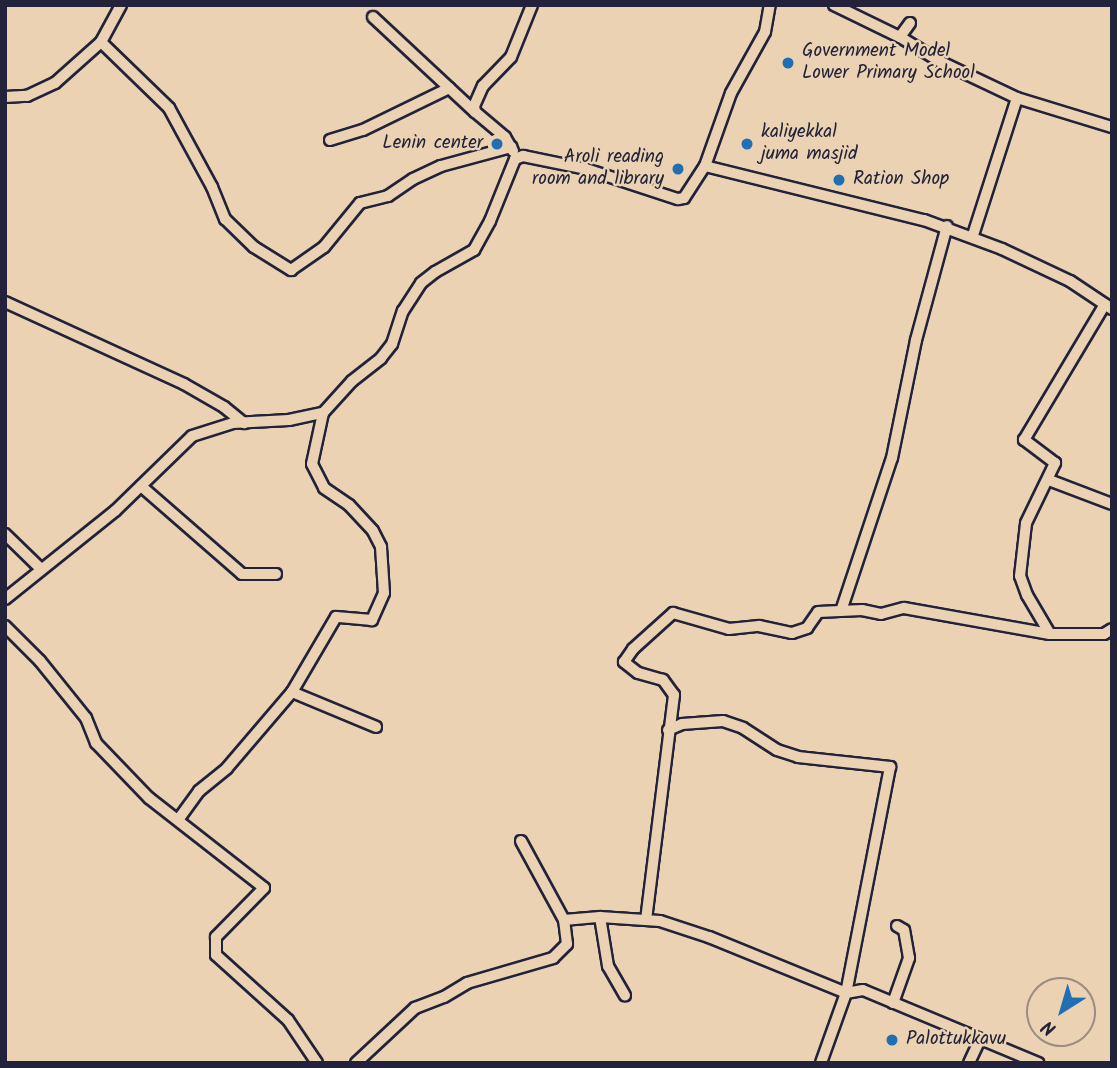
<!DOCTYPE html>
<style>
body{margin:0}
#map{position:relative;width:1117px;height:1068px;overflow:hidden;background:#ead2b2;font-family:Kalam,sans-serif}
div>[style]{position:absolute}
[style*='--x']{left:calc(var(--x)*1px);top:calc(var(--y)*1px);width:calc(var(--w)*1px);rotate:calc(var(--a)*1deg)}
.roads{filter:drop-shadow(2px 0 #22223b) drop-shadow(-2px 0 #22223b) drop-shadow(0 2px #22223b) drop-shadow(0 -2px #22223b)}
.minor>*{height:10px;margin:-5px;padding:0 5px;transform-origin:5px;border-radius:5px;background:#ead2b2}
.dots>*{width:19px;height:19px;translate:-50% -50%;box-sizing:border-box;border:4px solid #ead2b2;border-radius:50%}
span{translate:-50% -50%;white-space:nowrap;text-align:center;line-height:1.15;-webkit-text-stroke:5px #ead2b2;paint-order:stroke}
.poi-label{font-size:19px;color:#22223b}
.left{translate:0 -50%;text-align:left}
.right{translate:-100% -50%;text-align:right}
.frame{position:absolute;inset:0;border:7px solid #22223b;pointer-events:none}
.north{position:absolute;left:1026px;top:977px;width:70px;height:70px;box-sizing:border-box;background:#ead2b2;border:2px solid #9a8c82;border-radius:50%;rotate:217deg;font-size:19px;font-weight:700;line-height:28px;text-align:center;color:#22223b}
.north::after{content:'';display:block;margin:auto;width:24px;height:32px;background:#1f6fb2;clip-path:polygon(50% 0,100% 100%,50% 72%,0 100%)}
</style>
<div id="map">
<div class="roads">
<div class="minor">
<i style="--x:834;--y:5;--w:73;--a:25.9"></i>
<i style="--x:373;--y:17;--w:139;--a:43"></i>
<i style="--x:910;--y:23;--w:17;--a:126"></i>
<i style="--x:900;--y:37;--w:48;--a:31.4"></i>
<i style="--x:941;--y:62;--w:84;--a:25.3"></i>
<i style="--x:1017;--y:98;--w:144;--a:107.8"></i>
<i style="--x:101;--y:42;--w:95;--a:44.1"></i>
<i style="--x:169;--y:108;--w:90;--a:61.4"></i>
<i style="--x:212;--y:187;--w:35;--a:68"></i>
<i style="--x:225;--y:219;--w:40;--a:44"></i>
<i style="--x:254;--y:247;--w:44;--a:31.9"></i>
<i style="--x:291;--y:270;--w:40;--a:-34.9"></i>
<i style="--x:324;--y:247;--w:57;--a:-50.7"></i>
<i style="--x:360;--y:203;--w:29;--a:-14"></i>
<i style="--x:388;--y:196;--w:30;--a:-34"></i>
<i style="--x:413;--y:179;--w:31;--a:-25"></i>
<i style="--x:441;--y:166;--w:73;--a:-15.2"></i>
<i style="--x:5;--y:97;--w:22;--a:-3"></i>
<i style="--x:27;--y:96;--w:31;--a:-25"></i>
<i style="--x:55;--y:83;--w:62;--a:-41.7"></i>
<i style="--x:101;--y:42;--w:42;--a:-61.6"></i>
<i style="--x:1017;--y:98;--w:99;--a:17"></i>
<i style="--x:330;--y:140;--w:34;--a:-17"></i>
<i style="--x:363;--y:130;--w:96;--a:-26"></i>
<i style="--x:513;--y:151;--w:16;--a:-120"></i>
<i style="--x:505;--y:137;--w:39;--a:-140"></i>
<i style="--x:475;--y:112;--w:6;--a:-99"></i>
<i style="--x:474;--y:106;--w:22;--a:-66"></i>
<i style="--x:483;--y:86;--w:40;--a:-46"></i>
<i style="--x:511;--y:57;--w:56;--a:-68"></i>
<i style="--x:705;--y:166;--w:77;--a:-70.4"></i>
<i style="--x:731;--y:93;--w:70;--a:-60.9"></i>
<i style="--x:765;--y:32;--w:27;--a:-80"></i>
<i style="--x:5;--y:302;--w:197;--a:24.6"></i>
<i style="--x:184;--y:384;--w:46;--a:29.9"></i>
<i style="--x:224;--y:407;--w:26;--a:39"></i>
<i style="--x:323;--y:413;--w:52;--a:102.2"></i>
<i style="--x:312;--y:464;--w:27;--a:63"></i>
<i style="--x:324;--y:488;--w:30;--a:34"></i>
<i style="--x:349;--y:505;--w:35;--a:47"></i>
<i style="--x:373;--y:531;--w:18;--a:63"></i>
<i style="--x:381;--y:547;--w:46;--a:86.3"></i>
<i style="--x:384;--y:593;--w:30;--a:114"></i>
<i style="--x:372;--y:620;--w:36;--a:-175"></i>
<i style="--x:336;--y:617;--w:87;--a:120.4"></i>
<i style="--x:292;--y:692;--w:91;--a:22.6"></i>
<i style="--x:1049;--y:480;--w:67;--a:20.9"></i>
<i style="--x:141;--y:486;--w:134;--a:41.1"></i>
<i style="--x:242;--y:574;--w:34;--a:0"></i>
<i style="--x:5;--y:534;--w:50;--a:44.2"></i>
<i style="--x:5;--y:599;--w:141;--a:-38.7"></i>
<i style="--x:115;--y:511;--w:107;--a:-44.2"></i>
<i style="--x:192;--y:436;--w:43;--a:-17.6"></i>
<i style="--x:233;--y:423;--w:56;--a:-3.1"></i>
<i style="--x:289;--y:420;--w:35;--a:-12"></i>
<i style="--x:323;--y:413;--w:43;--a:-47.8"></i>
<i style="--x:352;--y:381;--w:37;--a:-38"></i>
<i style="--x:381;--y:358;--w:18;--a:-52"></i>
<i style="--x:392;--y:344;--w:35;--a:-72"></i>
<i style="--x:403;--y:311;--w:33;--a:-57"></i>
<i style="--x:421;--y:283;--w:18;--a:-38"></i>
<i style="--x:435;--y:272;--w:45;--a:-29.4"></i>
<i style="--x:474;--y:250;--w:33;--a:-61"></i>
<i style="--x:490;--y:221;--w:67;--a:-68"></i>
<i style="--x:515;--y:159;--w:9;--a:-21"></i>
<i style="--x:523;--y:156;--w:64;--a:11.7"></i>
<i style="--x:586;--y:169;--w:97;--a:18.1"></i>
<i style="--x:678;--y:199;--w:6;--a:-9"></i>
<i style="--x:684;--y:198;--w:38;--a:-57"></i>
<i style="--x:705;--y:166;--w:226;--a:13.9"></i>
<i style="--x:924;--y:220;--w:83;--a:20.4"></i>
<i style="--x:1002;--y:249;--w:75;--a:25.2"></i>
<i style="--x:1070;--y:281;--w:50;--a:33.7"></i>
<i style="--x:841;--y:611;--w:161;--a:-71.6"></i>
<i style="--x:892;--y:458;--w:120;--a:-78.5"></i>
<i style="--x:916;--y:340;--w:118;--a:-74.8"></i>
<i style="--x:5;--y:626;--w:49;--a:45"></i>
<i style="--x:40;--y:661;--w:73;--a:51.1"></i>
<i style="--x:86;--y:718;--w:27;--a:68"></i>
<i style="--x:96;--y:743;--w:76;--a:46.1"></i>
<i style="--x:149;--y:798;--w:146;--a:38"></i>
<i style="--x:264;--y:888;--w:69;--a:134.4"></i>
<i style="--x:216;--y:937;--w:18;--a:90"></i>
<i style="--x:216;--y:955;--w:97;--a:42.1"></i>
<i style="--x:288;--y:1020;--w:52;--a:56"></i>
<i style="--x:1050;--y:634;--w:45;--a:-120.5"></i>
<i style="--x:1027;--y:595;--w:20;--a:-110"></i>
<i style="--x:1020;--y:576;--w:53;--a:-83.5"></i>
<i style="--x:1026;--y:523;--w:67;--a:-64.2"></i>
<i style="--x:1055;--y:463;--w:39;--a:-143"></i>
<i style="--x:1024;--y:440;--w:158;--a:-59.2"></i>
<i style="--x:668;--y:730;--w:15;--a:-23"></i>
<i style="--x:682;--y:724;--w:41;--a:-4.2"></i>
<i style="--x:723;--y:721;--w:21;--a:19"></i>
<i style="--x:743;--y:728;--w:40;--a:32.9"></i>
<i style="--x:777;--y:750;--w:22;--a:18"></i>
<i style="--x:798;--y:757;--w:93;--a:6.2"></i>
<i style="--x:890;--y:767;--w:230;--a:101"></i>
<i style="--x:846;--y:993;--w:74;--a:109.7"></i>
<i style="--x:178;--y:820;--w:36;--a:-54"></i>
<i style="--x:199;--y:791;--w:36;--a:-39"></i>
<i style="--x:227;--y:768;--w:100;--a:-49.5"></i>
<i style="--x:521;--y:841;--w:90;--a:61.4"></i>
<i style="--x:600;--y:917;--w:50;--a:80.7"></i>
<i style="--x:608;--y:966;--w:34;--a:60"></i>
<i style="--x:646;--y:920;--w:227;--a:-82.9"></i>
<i style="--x:674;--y:695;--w:19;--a:-126"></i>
<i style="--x:663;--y:680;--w:26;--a:-164"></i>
<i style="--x:638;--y:673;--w:18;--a:-142"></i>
<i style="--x:624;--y:662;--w:16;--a:-55"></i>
<i style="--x:633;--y:649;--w:54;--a:-42"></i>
<i style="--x:673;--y:613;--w:58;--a:15.9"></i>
<i style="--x:729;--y:629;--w:30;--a:-6"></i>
<i style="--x:759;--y:626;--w:34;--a:12"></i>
<i style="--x:792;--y:633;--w:16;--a:-18"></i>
<i style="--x:807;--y:628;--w:19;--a:-55"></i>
<i style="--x:818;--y:612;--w:44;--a:-2.6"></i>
<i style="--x:862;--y:610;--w:19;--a:12"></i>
<i style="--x:881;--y:614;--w:24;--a:-15"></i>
<i style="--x:904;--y:608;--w:148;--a:10.1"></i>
<i style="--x:1050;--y:634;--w:54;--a:0"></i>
<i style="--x:1104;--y:634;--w:9;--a:-32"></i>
<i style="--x:893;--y:1003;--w:48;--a:-70.4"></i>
<i style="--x:909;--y:958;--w:28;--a:-100"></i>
<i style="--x:904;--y:930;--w:8;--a:-150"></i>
<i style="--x:356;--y:1063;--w:81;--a:-43"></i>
<i style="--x:415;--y:1008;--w:31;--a:-21"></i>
<i style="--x:444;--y:997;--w:27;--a:-31"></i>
<i style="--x:467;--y:983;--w:90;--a:-16.2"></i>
<i style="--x:553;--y:958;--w:20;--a:-45"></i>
<i style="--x:567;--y:944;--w:24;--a:-97"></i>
<i style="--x:564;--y:920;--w:36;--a:-5"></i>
<i style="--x:600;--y:917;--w:60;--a:3.8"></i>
<i style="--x:660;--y:921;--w:52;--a:18.1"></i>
<i style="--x:709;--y:937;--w:148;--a:22.2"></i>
<i style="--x:846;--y:993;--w:17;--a:-10"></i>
<i style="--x:863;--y:990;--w:190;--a:22.6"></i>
<i style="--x:969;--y:1063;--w:26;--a:-65"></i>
</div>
</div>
<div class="dots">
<i style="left:788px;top:63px;background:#1f6fb2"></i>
<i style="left:497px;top:144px;background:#1f6fb2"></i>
<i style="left:747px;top:144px;background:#1f6fb2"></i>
<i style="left:678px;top:169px;background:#1f6fb2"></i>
<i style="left:839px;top:180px;background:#1f6fb2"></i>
<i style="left:892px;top:1040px;background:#1f6fb2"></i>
</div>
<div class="poi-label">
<span class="left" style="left:802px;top:63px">Government Model<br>Lower Primary School</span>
<span class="left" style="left:761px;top:144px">kaliyekkal<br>juma masjid</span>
<span class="right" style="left:483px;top:144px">Lenin center</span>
<span class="right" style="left:664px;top:169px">Aroli reading<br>room and library</span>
<span class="left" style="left:853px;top:180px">Ration Shop</span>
<span class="left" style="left:906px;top:1040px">Palottukkavu</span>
</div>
<div class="frame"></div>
<div class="north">N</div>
</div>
